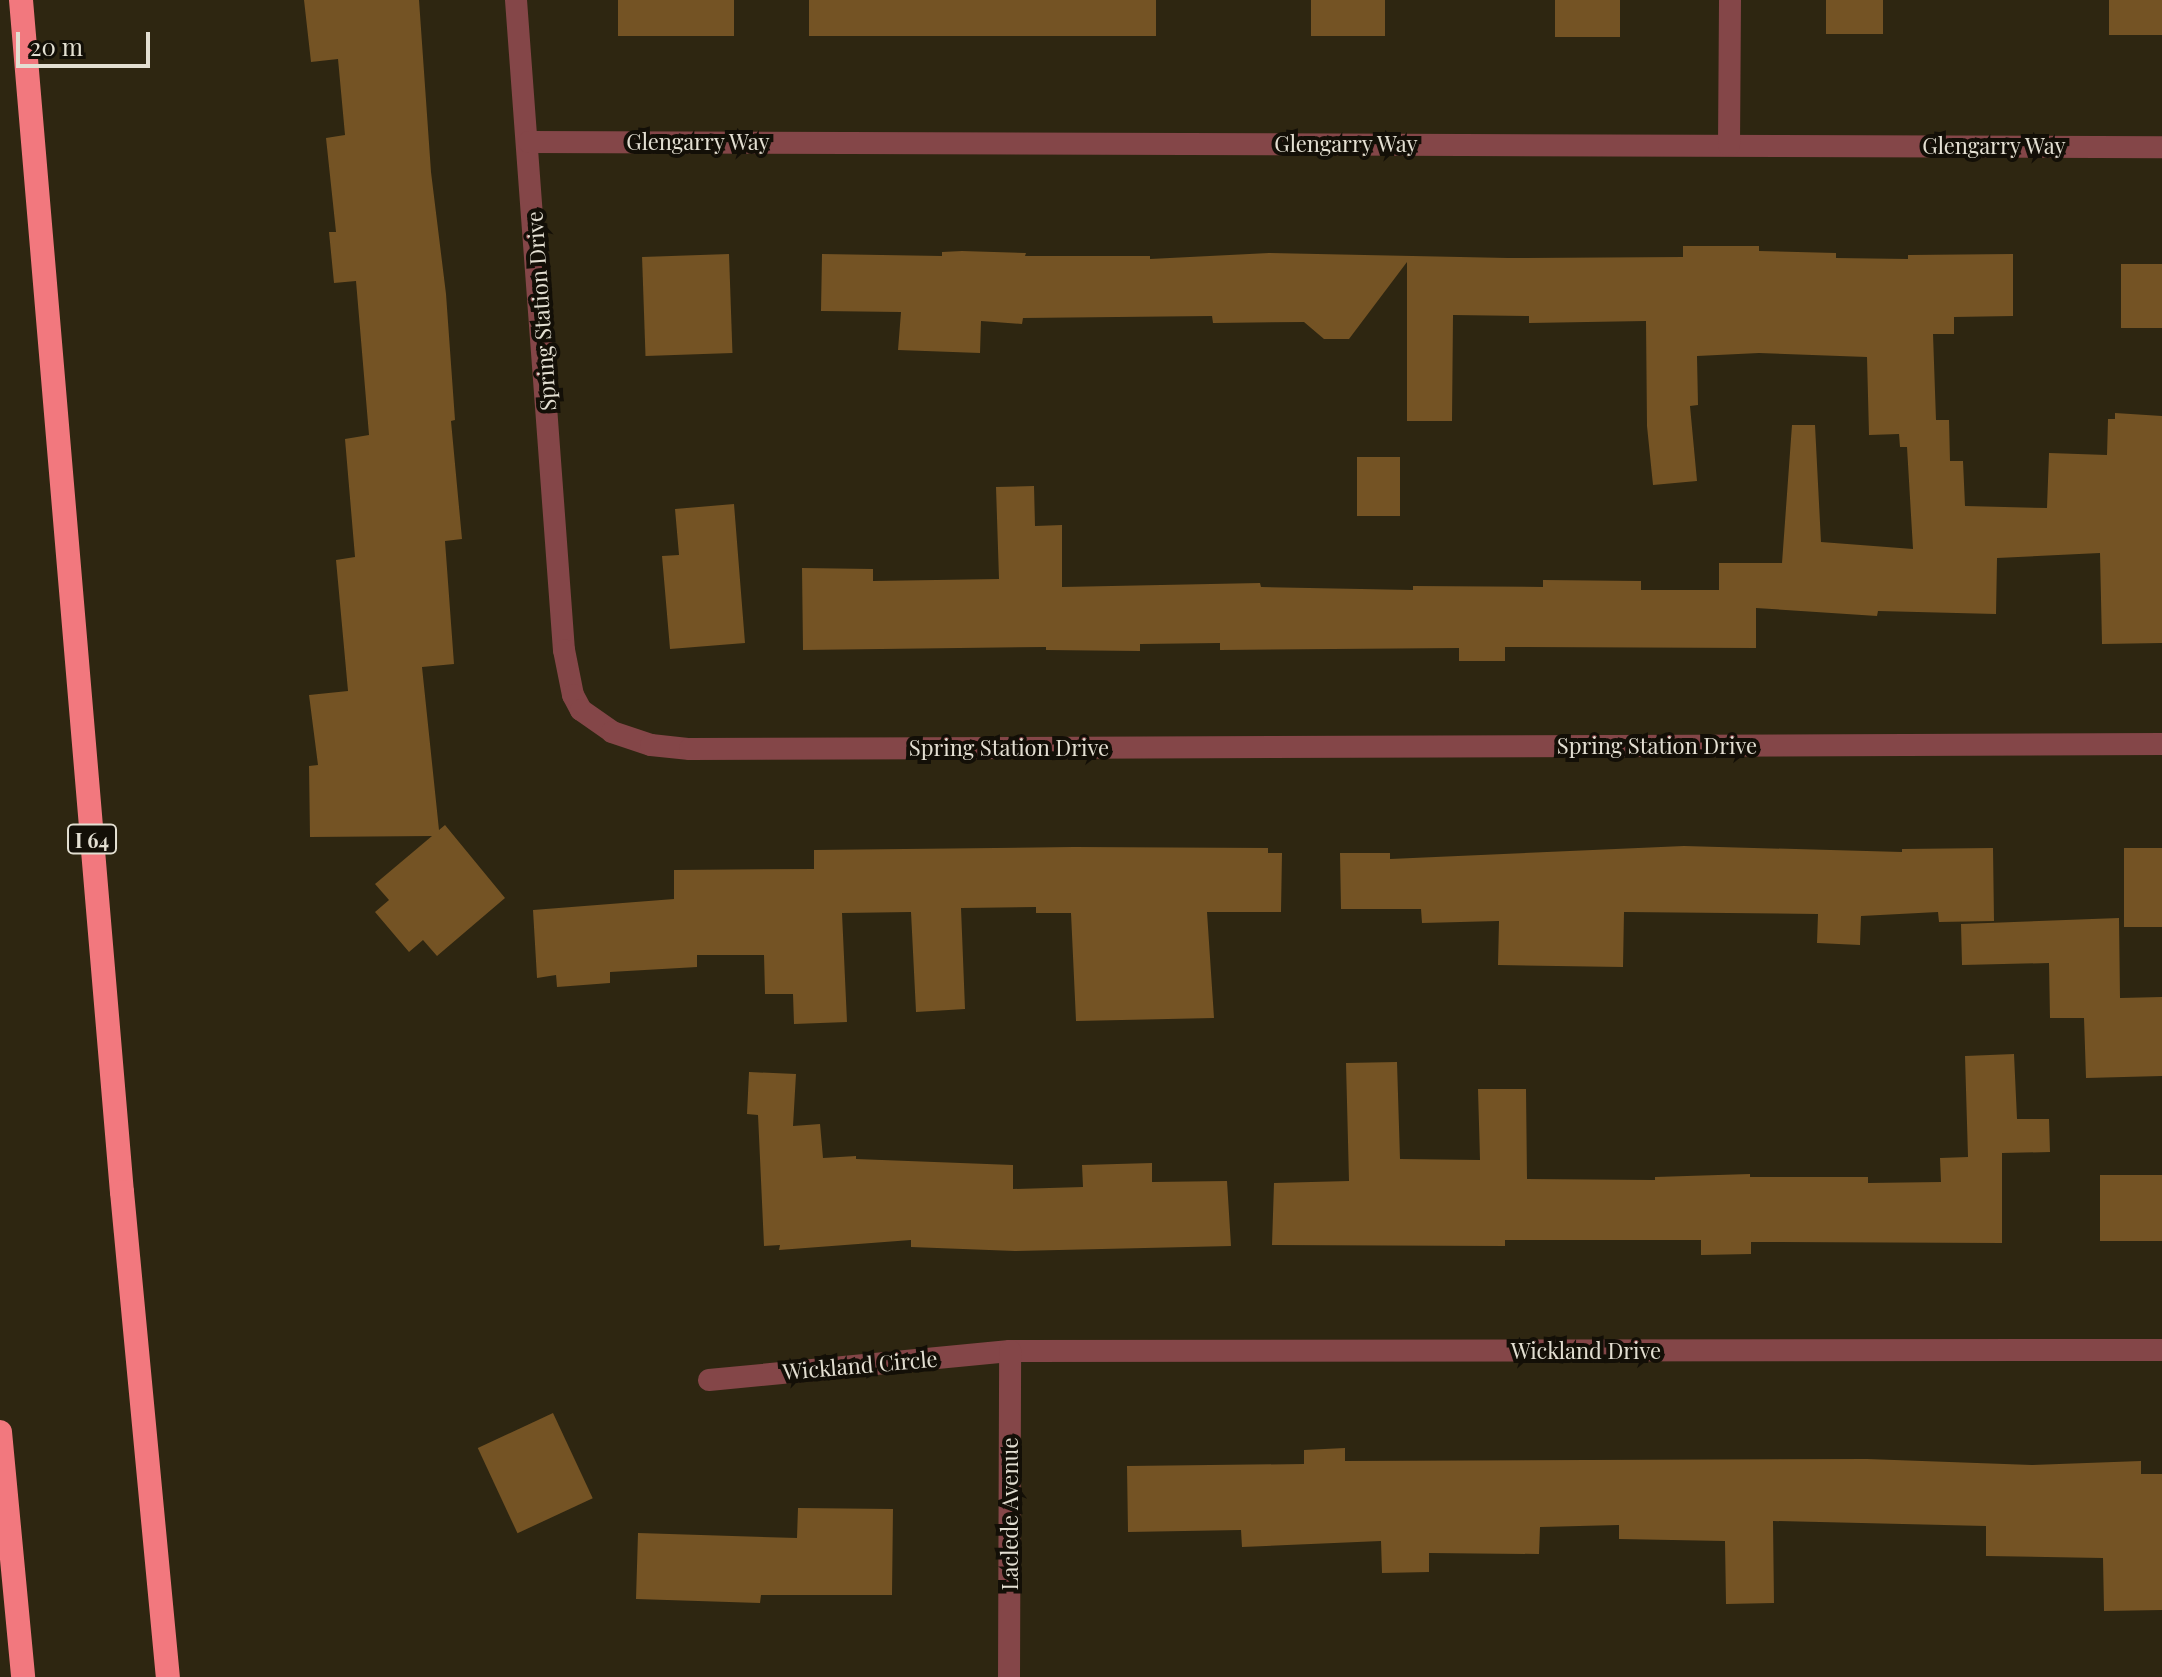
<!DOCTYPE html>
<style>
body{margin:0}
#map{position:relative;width:2162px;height:1677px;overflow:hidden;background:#2e2611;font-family:"Playfair Display",serif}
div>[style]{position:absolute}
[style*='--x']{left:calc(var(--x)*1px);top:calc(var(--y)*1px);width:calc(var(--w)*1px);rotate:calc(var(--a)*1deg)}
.building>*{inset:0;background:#745324;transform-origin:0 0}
.minor>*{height:22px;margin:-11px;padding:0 11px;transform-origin:11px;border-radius:11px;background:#844648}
.motorway>*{height:24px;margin:-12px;padding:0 12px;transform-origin:12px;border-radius:12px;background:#f2787e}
span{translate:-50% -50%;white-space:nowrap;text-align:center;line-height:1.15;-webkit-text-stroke:8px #130f07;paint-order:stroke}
.shield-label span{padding:2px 6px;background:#130f07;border:2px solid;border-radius:6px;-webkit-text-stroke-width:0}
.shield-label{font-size:20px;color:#e3dfd2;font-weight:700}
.street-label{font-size:22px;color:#e3dfd2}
.scale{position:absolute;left:16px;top:32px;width:134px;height:36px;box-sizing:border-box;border:4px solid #e3dfd2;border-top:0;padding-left:10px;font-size:24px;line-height:28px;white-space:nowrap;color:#e3dfd2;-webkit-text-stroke:6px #130f07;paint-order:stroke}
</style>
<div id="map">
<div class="building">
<i style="clip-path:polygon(304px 0,419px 0,431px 172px,446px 294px,455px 420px,451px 421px,462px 539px,445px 541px,454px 664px,422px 667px,439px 830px,445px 825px,505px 898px,437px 956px,423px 940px,409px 952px,375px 912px,389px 900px,375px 884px,432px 836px,310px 837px,309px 766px,318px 765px,309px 695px,348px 691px,336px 560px,355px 557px,345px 439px,369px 435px,356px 281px,334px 283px,329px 232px,336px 232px,326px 138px,345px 135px,338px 59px,311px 62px)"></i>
<i style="left:618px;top:0;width:116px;height:36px"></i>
<i style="left:809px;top:0;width:347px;height:36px"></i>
<i style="left:1311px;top:0;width:74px;height:36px"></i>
<i style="left:1555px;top:0;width:65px;height:37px"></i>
<i style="left:1826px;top:0;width:57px;height:34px"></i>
<i style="left:2109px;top:0;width:53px;height:35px"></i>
<i style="clip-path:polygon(1683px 246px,1759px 246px,1759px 251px,1836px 253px,1836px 258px,1908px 259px,1908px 255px,2013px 254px,2013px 316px,1954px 317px,1954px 334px,1933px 334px,1936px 420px,1949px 420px,1950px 461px,1963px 461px,1965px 506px,2047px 508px,2049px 453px,2107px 455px,2108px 419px,2115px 419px,2115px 413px,2162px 416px,2162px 643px,2102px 644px,2100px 553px,1997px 558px,1996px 614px,1878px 611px,1877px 616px,1756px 608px,1756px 648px,1505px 647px,1505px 661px,1459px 661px,1459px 648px,1220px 650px,1220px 643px,1140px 644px,1140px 651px,1046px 650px,1046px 647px,803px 650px,802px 568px,873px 569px,873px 581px,999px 579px,996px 487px,1034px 486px,1035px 526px,1062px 525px,1062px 587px,1260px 583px,1261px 587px,1413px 590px,1413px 586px,1543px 587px,1543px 580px,1641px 581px,1641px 590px,1719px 590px,1719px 563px,1782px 563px,1792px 425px,1815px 425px,1821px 542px,1913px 549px,1907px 447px,1900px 447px,1899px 434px,1869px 435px,1867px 357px,1759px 353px,1697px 356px,1698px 405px,1690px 406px,1697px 481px,1653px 485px,1647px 426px,1646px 321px,1529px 323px,1529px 316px,1453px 315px,1452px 421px,1407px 421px,1407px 262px,1349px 339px,1324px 339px,1304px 322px,1213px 323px,1212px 316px,1023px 318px,1022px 324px,981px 321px,980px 353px,898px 350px,901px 312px,821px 311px,822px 254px,942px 256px,942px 252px,962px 251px,1026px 253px,1025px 256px,1150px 256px,1150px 259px,1269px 253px,1508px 258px,1683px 257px)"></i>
<i style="left:729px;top:254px;width:99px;height:87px;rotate:88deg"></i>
<i style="left:2121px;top:264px;width:41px;height:64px"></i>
<i style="left:1357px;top:457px;width:43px;height:59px"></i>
<i style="clip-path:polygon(734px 504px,745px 643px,670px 649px,662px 556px,679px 555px,675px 509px)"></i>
<i style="clip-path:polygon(1684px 846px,1902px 852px,1902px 849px,1993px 848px,1994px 921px,1939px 922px,1938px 912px,1861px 916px,1860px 945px,1817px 943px,1818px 914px,1624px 912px,1623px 967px,1498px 965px,1499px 921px,1422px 923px,1421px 909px,1341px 909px,1340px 853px,1390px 853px,1390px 859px)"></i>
<i style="clip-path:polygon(1074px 847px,1268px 848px,1268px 853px,1282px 853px,1281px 912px,1207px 912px,1214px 1018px,1076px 1021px,1071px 913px,1036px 913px,1036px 907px,961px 908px,965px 1009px,916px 1012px,911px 912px,842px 913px,847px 1022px,794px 1024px,793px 994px,765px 994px,764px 955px,697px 955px,697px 967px,610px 972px,610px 983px,557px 987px,556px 975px,537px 978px,533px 910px,674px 899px,674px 870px,814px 869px,814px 850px)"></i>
<i style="left:2162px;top:848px;width:79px;height:38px;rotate:90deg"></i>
<i style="clip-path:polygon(2119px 918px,2120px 998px,2162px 997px,2162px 1076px,2086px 1078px,2084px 1018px,2050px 1018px,2049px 963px,1962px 965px,1961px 924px)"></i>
<i style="clip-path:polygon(2014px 1054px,2017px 1119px,2049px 1119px,2050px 1152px,2002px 1153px,2002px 1243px,1751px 1242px,1751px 1254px,1701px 1255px,1701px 1240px,1505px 1240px,1505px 1246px,1272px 1245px,1274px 1183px,1349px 1181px,1346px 1063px,1397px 1062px,1400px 1159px,1480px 1160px,1478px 1089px,1526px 1089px,1527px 1179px,1655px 1180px,1655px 1177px,1750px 1174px,1750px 1177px,1868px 1177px,1868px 1183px,1941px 1182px,1940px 1158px,1968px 1157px,1965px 1056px)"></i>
<i style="clip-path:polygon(749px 1072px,796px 1074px,793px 1126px,820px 1124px,823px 1158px,856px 1156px,856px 1159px,1013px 1165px,1013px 1189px,1083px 1187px,1082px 1165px,1152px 1163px,1152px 1182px,1227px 1181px,1231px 1246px,1015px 1251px,911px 1247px,911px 1240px,779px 1250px,780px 1245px,764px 1246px,758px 1115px,747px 1114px)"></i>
<i style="left:2162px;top:1175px;width:66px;height:62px;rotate:90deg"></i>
<i style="left:553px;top:1413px;width:94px;height:83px;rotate:65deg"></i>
<i style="clip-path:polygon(1345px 1448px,1345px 1461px,1867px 1459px,2032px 1465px,2141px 1461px,2141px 1474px,2162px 1474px,2162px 1610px,2104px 1611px,2103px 1558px,1986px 1556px,1986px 1526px,1773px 1521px,1774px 1603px,1726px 1604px,1725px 1541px,1619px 1539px,1619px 1525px,1540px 1527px,1539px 1554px,1429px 1553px,1429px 1572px,1382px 1573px,1381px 1541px,1242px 1547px,1241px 1530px,1128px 1532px,1127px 1466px,1304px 1464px,1304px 1450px)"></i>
<i style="clip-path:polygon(798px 1508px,893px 1509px,892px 1595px,761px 1595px,760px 1603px,636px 1599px,638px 1533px,797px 1538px)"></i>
</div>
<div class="minor">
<i style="--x:516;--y:0;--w:652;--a:85.78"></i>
<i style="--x:564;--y:650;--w:46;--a:78.7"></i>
<i style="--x:573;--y:695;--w:17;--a:62"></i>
<i style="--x:581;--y:710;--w:38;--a:35"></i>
<i style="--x:612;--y:732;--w:41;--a:18.4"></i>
<i style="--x:651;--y:745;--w:39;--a:6"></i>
<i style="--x:690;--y:749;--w:1472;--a:-0.19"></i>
<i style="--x:529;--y:142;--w:1633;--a:0.18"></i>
<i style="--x:1729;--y:145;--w:145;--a:-89.6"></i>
<i style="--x:709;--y:1380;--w:302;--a:-5.5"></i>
<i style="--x:1010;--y:1351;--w:1152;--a:-0.05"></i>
<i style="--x:1009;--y:1677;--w:326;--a:-89.8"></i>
</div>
<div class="motorway">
<i style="--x:21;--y:0;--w:1196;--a:85.16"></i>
<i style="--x:122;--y:1192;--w:487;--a:84.6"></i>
<i style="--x:0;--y:1432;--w:246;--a:84.6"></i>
</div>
<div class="shield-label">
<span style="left:92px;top:839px">I 64</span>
</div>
<div class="street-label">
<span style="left:698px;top:142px">Glengarry Way</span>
<span style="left:1346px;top:144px">Glengarry Way</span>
<span style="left:1994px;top:146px">Glengarry Way</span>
<span style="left:541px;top:311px;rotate:-94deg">Spring Station Drive</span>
<span style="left:1657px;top:746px">Spring Station Drive</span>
<span style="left:1009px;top:748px">Spring Station Drive</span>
<span style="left:1586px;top:1351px">Wickland Drive</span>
<span style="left:860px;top:1365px;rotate:-5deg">Wickland Circle</span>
<span style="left:1010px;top:1514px;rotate:-90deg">Laclede Avenue</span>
</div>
<div class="scale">20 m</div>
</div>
